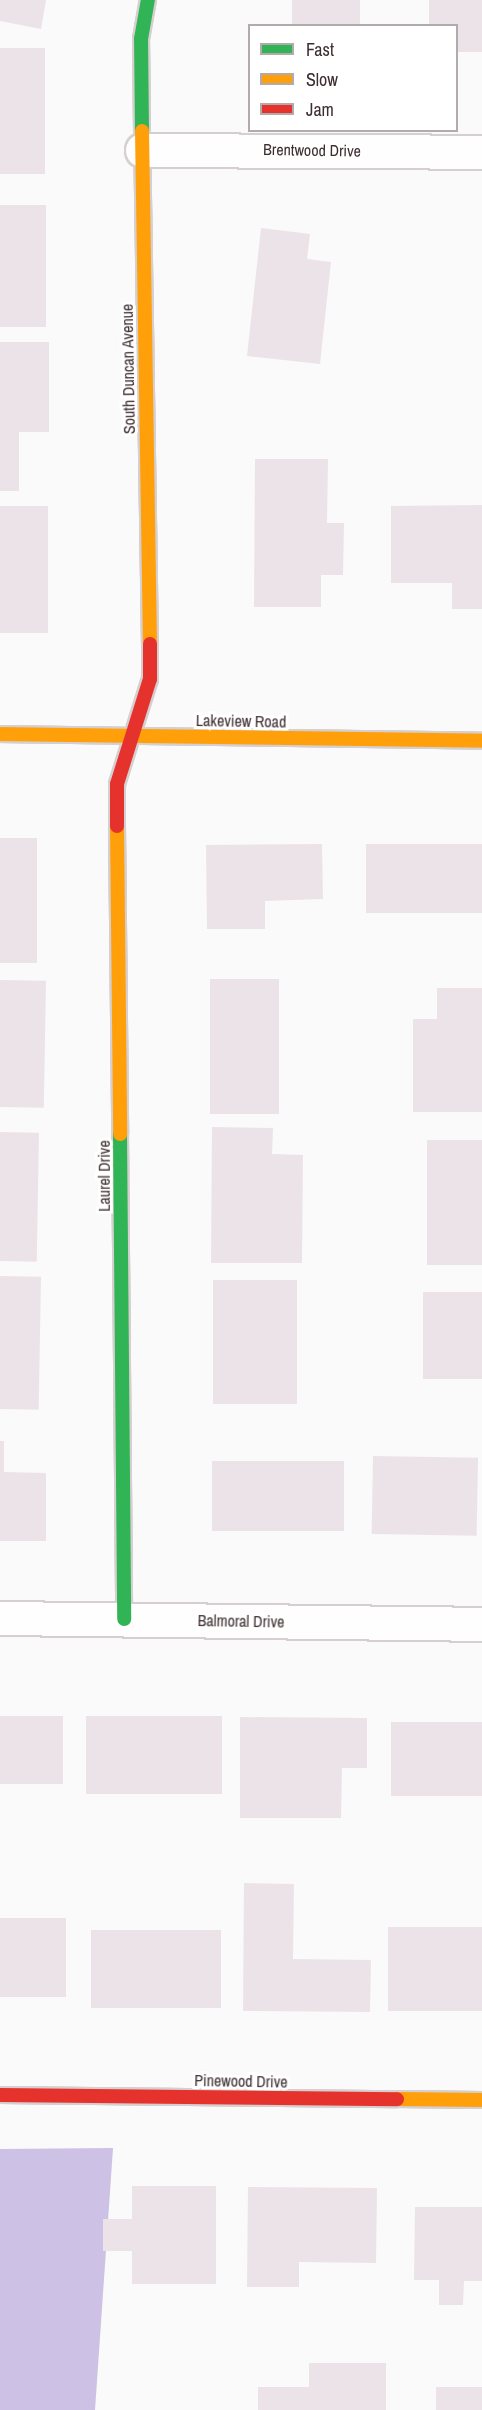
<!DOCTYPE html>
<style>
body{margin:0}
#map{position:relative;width:482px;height:2410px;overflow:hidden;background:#fafafa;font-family:"Archivo Narrow",sans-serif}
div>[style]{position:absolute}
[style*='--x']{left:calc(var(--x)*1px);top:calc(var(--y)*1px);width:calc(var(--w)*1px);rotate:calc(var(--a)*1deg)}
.water>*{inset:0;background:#cdc1e5}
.building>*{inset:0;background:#ebe3e8;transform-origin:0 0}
.roads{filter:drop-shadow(2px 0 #d6cfd0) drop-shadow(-2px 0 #d6cfd0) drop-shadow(0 2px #d6cfd0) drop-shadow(0 -2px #d6cfd0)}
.street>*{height:33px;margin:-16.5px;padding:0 16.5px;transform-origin:16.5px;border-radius:16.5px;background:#fefefe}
.fast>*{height:14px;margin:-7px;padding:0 7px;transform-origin:7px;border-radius:7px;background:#30b455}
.slow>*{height:14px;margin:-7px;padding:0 7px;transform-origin:7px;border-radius:7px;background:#ff9f0a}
.jam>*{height:14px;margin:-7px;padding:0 7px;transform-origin:7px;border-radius:7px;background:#e5322d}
span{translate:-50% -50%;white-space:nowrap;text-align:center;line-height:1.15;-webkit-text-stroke:6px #fff;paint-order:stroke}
.street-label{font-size:16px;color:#3e2e30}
.legend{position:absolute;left:248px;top:24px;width:210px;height:108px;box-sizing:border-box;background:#fff;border:2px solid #b2abac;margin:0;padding:8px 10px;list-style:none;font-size:18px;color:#3e2e30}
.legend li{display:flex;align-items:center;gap:12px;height:30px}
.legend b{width:30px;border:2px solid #b2abac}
</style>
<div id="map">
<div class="water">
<i style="clip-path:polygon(113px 2148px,95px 2410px,0 2410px,0 2149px)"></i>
</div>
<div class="building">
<i style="clip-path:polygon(0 0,46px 0,41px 29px,0 21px)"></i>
<i style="left:292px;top:0;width:68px;height:26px"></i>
<i style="clip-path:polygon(429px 0,482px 0,482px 52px,456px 52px,456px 26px,429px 26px)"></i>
<i style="left:0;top:48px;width:45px;height:126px"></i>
<i style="left:0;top:205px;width:46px;height:122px"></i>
<i style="clip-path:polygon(261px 228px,310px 234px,307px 259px,331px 262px,320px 364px,247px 356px)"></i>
<i style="clip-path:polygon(0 342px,49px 342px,49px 432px,19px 432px,19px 491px,0 491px)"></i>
<i style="clip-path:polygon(255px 459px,328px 459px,327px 523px,344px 523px,343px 575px,321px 575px,321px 607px,254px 607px)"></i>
<i style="clip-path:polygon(482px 505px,482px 609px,452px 609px,452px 583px,391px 583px,391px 506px)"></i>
<i style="left:0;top:506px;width:48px;height:127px"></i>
<i style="left:0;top:838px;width:37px;height:125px"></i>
<i style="clip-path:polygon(322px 844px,323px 899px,265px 901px,265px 929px,207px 929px,206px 845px)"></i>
<i style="left:482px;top:844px;width:69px;height:116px;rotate:90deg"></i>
<i style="left:279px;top:979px;width:135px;height:69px;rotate:90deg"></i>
<i style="left:0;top:980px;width:46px;height:127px;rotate:1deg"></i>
<i style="clip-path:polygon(437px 988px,482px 988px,482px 1112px,413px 1112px,413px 1019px,437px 1019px)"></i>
<i style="clip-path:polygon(212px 1127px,273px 1128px,272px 1154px,303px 1155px,302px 1263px,211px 1263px)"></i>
<i style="left:0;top:1132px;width:39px;height:129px;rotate:1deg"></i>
<i style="left:482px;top:1140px;width:125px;height:55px;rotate:90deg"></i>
<i style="left:0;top:1276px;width:41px;height:133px;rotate:1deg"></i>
<i style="left:213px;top:1280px;width:84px;height:124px"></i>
<i style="left:423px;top:1292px;width:59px;height:87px"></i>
<i style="clip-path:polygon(0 1441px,4px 1441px,4px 1472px,46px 1473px,46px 1541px,0 1541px)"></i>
<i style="left:373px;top:1456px;width:105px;height:78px;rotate:1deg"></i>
<i style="left:212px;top:1461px;width:132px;height:70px"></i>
<i style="left:0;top:1716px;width:63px;height:68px"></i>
<i style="left:86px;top:1716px;width:136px;height:78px"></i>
<i style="clip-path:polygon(240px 1717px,367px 1718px,367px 1768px,342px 1768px,341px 1818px,240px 1818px)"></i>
<i style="left:391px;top:1722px;width:91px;height:74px"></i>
<i style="clip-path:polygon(244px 1883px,294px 1884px,293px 1959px,371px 1960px,370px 2012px,243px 2011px)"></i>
<i style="left:66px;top:1918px;width:79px;height:66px;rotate:90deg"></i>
<i style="left:388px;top:1927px;width:94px;height:84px"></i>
<i style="left:91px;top:1930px;width:130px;height:78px"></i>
<i style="clip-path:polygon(132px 2186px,216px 2186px,216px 2284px,132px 2284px,132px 2251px,103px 2251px,103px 2219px,132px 2219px)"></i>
<i style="clip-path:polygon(248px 2187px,377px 2188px,376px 2263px,299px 2262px,299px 2287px,247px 2287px)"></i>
<i style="clip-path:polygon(415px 2207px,482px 2207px,482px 2281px,464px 2281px,463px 2305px,439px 2305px,439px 2280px,414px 2280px)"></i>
<i style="clip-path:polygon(309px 2363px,386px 2363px,386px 2410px,258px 2410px,258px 2387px,309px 2387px)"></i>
<i style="left:436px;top:2387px;width:46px;height:23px"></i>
</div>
<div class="roads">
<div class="street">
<i style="--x:142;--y:150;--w:340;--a:0.3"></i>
<i style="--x:0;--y:1618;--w:482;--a:0.7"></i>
</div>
<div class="fast">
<i style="--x:142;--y:131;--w:92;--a:-90.6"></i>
<i style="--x:141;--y:39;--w:40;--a:-80"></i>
<i style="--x:120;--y:1134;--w:485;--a:89.5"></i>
</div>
<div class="slow">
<i style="--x:142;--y:131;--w:513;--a:89.11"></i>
<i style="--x:0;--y:734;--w:482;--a:0.8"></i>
<i style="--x:117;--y:826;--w:308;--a:89.4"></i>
<i style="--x:397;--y:2099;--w:85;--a:0.7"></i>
</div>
<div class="jam">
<i style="--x:117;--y:826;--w:42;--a:-90"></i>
<i style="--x:117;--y:784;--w:110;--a:-72.6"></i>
<i style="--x:150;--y:679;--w:35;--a:-90"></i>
<i style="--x:0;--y:2095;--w:397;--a:0.6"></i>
</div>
</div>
<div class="street-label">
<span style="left:312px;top:150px;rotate:1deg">Brentwood Drive</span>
<span style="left:128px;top:369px;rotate:-91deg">South Duncan Avenue</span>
<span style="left:241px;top:721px;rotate:1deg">Lakeview Road</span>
<span style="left:104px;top:1176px;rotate:-90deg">Laurel Drive</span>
<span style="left:241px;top:1621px;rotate:1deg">Balmoral Drive</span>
<span style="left:241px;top:2081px;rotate:1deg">Pinewood Drive</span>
</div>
<ul class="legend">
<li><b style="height:8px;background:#30b455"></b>Fast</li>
<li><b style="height:8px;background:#ff9f0a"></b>Slow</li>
<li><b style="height:8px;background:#e5322d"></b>Jam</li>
</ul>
</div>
